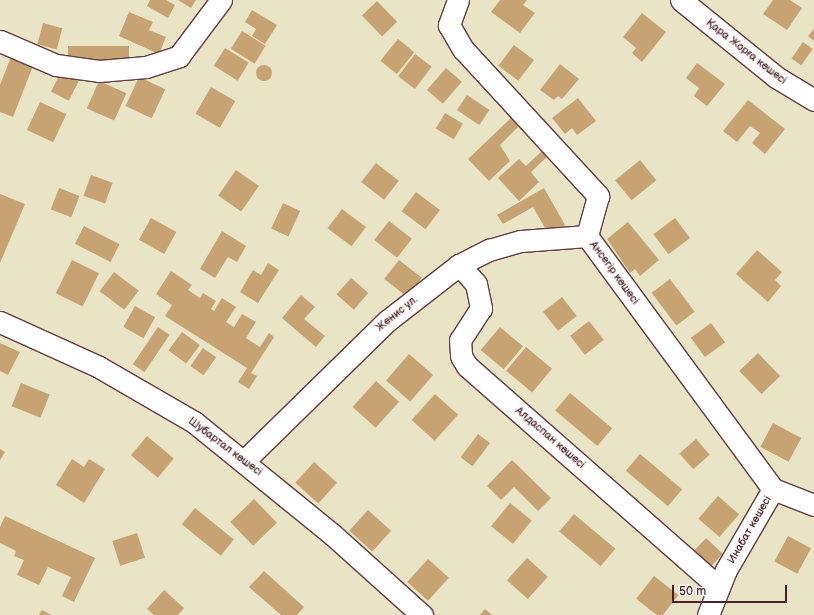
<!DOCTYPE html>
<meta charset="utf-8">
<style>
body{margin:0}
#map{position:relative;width:814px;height:615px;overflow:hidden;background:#e9e4c6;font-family:"Balsamiq Sans",sans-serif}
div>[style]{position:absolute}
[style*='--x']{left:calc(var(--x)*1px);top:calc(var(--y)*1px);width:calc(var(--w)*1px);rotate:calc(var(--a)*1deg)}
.building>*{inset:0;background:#c7a373;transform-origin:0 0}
.round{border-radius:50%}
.roads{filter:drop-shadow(1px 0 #623d42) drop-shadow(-1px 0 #623d42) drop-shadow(0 1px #623d42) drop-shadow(0 -1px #623d42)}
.minor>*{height:21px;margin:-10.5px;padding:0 10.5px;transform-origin:10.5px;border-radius:10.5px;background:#fff}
span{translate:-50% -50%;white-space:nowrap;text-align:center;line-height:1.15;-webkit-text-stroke:3px #f6f6f2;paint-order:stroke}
.street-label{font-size:11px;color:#4a1f2b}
.scale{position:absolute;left:672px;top:585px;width:115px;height:18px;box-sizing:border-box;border:2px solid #4a1f2b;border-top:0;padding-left:5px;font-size:12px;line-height:14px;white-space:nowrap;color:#4a1f2b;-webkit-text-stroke:3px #f6f6f2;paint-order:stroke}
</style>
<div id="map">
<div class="building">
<i style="clip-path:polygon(150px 0,166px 0,175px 5px,168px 18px,147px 6px)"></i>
<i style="clip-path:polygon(178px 0,196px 0,191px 8px)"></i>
<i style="clip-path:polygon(500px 0,527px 0,523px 5px,535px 13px,520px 33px,491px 12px)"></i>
<i style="clip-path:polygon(773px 0,790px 0,802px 8px,787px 30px,763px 14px)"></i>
<i style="left:377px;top:1px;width:29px;height:21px;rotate:46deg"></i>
<i style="clip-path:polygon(252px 10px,277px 25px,265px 44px,252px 36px,256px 29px,245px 22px)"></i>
<i style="clip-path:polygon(129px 12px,153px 22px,149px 30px,166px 37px,159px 54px,119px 36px)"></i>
<i style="clip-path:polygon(642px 13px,666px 32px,642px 62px,632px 53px,636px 48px,623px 37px)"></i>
<i style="left:43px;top:23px;width:20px;height:22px;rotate:15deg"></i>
<i style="clip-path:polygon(814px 29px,814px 41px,808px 36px)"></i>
<i style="left:242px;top:31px;width:28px;height:21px;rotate:32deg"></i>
<i style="left:398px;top:39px;width:21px;height:28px;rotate:39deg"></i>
<i style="left:803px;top:42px;width:12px;height:20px;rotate:35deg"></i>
<i style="left:514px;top:45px;width:25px;height:26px;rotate:37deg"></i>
<i style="left:129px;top:46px;width:18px;height:61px;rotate:90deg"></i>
<i style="left:225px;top:48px;width:28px;height:21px;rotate:32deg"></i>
<i style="left:415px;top:54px;width:21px;height:28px;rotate:37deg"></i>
<i style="clip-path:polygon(11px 57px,33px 66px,13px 117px,0 112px,0 85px)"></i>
<i style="clip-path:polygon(697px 63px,725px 84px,707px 106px,694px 96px,699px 88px,686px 78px)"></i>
<i style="clip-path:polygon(560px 64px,579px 79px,562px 99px,558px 96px,554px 100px,540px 90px)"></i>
<i class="round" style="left:256px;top:65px;width:16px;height:16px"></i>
<i style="left:446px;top:68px;width:21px;height:29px;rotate:41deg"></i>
<i style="left:61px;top:72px;width:20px;height:22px;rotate:27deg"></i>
<i style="left:139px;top:77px;width:29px;height:32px;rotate:25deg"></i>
<i style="left:99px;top:81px;width:30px;height:30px;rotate:24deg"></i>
<i style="left:211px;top:87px;width:28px;height:31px;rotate:30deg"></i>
<i style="left:467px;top:95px;width:27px;height:18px;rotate:34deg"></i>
<i style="clip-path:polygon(578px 98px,596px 121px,577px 135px,572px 128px,565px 134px,552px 118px)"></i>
<i style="clip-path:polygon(748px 100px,785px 129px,765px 154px,752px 143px,760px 133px,750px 126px,737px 142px,723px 131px)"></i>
<i style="left:40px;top:102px;width:29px;height:31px;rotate:25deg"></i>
<i style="left:445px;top:113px;width:21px;height:18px;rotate:31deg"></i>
<i style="clip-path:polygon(512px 117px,520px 125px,500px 145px,510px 161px,489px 181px,468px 159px)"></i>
<i style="clip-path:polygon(543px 150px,548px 156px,531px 172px,539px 182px,519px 201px,498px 178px,519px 159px,526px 166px)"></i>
<i style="left:640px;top:160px;width:26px;height:32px;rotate:51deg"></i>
<i style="left:376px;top:163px;width:29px;height:24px;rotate:38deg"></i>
<i style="left:236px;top:170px;width:28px;height:31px;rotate:35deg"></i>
<i style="left:91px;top:175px;width:23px;height:22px;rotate:20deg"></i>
<i style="left:59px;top:188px;width:22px;height:23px;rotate:21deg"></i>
<i style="clip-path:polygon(544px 188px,565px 225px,549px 235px,533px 207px,503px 224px,497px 215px)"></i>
<i style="left:416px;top:192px;width:30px;height:24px;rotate:37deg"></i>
<i style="clip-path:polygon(0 194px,25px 204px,0 263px)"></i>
<i style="left:283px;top:203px;width:19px;height:28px;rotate:25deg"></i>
<i style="left:342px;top:209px;width:30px;height:24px;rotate:37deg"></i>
<i style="left:151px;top:218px;width:29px;height:25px;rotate:29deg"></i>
<i style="left:675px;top:218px;width:25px;height:27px;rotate:53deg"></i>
<i style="left:389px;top:221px;width:29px;height:24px;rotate:38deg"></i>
<i style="clip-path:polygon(628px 222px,659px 260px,640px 276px,635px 269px,630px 273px,607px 239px)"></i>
<i style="left:84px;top:226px;width:40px;height:20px;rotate:27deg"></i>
<i style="clip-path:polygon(222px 231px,246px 246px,237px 262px,228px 257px,215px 278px,200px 269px)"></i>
<i style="clip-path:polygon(757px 250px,782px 272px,775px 280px,781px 286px,768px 302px,736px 274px)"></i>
<i style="left:72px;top:260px;width:30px;height:37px;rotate:26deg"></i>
<i style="left:399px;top:260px;width:29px;height:24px;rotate:38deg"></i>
<i style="clip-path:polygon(268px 263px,279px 270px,258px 303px,240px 292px,253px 270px,261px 275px)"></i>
<i style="clip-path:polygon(171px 271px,192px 285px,188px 290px,200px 298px,203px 293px,216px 301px,211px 309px,214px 311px,222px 298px,236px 307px,226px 322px,234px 327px,242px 314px,256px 322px,246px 338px,260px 347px,269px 333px,274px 337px,251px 373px,257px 376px,249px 389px,238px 382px,247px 368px,165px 316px,172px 305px,156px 294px)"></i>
<i style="left:114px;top:272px;width:31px;height:24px;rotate:37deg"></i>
<i style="left:351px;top:278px;width:23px;height:22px;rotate:41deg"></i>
<i style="left:670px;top:279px;width:41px;height:23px;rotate:53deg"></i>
<i style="clip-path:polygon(301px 295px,315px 307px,304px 319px,325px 336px,316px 347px,282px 318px)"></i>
<i style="left:562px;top:297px;width:24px;height:24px;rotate:52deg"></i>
<i style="left:135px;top:306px;width:23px;height:24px;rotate:29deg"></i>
<i style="left:589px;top:321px;width:24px;height:24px;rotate:52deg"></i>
<i style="left:711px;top:323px;width:24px;height:25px;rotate:54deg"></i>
<i style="left:158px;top:327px;width:14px;height:45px;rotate:34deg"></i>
<i style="left:500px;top:327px;width:30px;height:30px;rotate:40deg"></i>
<i style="left:182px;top:332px;width:22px;height:23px;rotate:36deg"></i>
<i style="clip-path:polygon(0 343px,20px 352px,8px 375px,0 371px)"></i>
<i style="left:526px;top:347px;width:34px;height:31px;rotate:40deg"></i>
<i style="left:203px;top:348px;width:16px;height:22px;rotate:35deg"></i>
<i style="left:758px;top:353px;width:32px;height:26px;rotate:46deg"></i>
<i style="left:409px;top:354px;width:32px;height:35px;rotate:41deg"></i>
<i style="left:376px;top:381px;width:31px;height:35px;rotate:42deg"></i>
<i style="left:21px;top:383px;width:31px;height:25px;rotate:22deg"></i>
<i style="left:570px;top:393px;width:55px;height:23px;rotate:40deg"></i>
<i style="left:435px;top:394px;width:31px;height:35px;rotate:42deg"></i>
<i style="left:773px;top:423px;width:32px;height:27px;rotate:28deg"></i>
<i style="left:478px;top:434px;width:15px;height:29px;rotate:37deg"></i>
<i style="left:147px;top:436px;width:35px;height:25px;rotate:40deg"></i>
<i style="left:696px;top:439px;width:21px;height:22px;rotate:49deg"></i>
<i style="clip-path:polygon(0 449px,5px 452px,0 460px)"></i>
<i style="left:640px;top:454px;width:55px;height:22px;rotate:40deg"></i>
<i style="clip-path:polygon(72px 459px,84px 467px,89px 459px,105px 469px,84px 503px,56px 485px)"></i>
<i style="clip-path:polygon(512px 460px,551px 498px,538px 511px,514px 487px,501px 500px,487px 486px)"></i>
<i style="left:314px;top:462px;width:31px;height:28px;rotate:42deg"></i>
<i style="left:718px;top:496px;width:28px;height:30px;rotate:41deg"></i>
<i style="left:254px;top:499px;width:33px;height:33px;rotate:46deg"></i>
<i style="left:510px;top:503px;width:28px;height:30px;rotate:39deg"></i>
<i style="left:195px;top:508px;width:50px;height:21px;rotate:39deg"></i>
<i style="left:368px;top:510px;width:31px;height:28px;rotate:42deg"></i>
<i style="left:574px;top:514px;width:54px;height:23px;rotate:40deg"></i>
<i style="clip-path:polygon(5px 516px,95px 558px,74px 602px,62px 596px,71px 577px,48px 567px,39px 585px,17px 575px,24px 560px,14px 556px,16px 551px,0 543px,0 527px)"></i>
<i style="left:137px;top:533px;width:26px;height:26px;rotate:72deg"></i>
<i style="left:788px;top:536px;width:26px;height:29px;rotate:28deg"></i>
<i style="left:706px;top:538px;width:23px;height:21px;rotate:43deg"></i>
<i style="left:527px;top:558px;width:28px;height:30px;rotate:42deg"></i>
<i style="left:428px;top:559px;width:28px;height:31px;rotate:42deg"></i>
<i style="clip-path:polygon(264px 571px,304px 607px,297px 615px,281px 615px,249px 587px)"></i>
<i style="left:654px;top:576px;width:31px;height:29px;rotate:38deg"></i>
<i style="clip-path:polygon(164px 590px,184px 608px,178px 615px,154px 615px,147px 609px)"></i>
<i style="clip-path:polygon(485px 609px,492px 615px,480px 615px)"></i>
<i style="clip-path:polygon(42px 610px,51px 615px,39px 615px)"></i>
</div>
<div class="roads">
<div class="minor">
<i style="--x:458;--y:0;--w:27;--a:110"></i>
<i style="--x:449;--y:25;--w:28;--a:60"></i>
<i style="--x:463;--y:49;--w:200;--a:47.4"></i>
<i style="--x:598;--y:196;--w:41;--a:105.4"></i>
<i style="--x:681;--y:0;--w:122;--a:39"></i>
<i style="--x:776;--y:77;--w:44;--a:31.2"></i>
<i style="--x:0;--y:41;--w:61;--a:23.2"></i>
<i style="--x:56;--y:65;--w:43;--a:7.9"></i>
<i style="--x:99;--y:71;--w:47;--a:-4.9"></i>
<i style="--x:146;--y:67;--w:35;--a:-18"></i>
<i style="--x:179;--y:56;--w:70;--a:-53.1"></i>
<i style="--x:587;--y:236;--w:314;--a:53.7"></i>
<i style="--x:459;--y:265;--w:25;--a:48"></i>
<i style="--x:476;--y:284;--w:25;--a:78"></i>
<i style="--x:481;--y:308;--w:38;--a:123"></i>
<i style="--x:460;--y:340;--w:16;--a:86"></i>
<i style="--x:461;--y:356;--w:12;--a:59"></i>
<i style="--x:467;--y:366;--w:335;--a:41.3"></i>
<i style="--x:0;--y:322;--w:109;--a:24.4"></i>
<i style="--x:99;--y:367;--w:110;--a:30.1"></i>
<i style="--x:194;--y:422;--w:179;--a:39.1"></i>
<i style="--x:333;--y:535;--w:120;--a:42"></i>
<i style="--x:245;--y:460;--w:199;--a:-44.4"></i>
<i style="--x:387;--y:321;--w:91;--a:-37.9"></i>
<i style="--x:459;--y:265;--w:34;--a:-27"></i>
<i style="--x:489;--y:250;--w:33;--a:-16"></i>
<i style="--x:521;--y:241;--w:66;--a:-4.3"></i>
<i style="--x:773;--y:489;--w:44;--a:21.3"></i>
<i style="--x:708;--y:615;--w:48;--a:-68.2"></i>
<i style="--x:726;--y:570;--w:94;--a:-59.9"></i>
</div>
</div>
<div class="street-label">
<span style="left:746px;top:52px;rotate:38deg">Қара Жорға көшесі</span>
<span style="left:614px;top:273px;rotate:54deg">Ансегір көшесі</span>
<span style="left:397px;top:314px;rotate:-39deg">Женис ул.</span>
<span style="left:550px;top:438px;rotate:41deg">Алдаспан көшесі</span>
<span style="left:225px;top:447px;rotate:37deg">Шубартал көшесі</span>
<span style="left:750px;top:530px;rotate:-60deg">Инабат көшесі</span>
</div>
<div class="scale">50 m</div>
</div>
